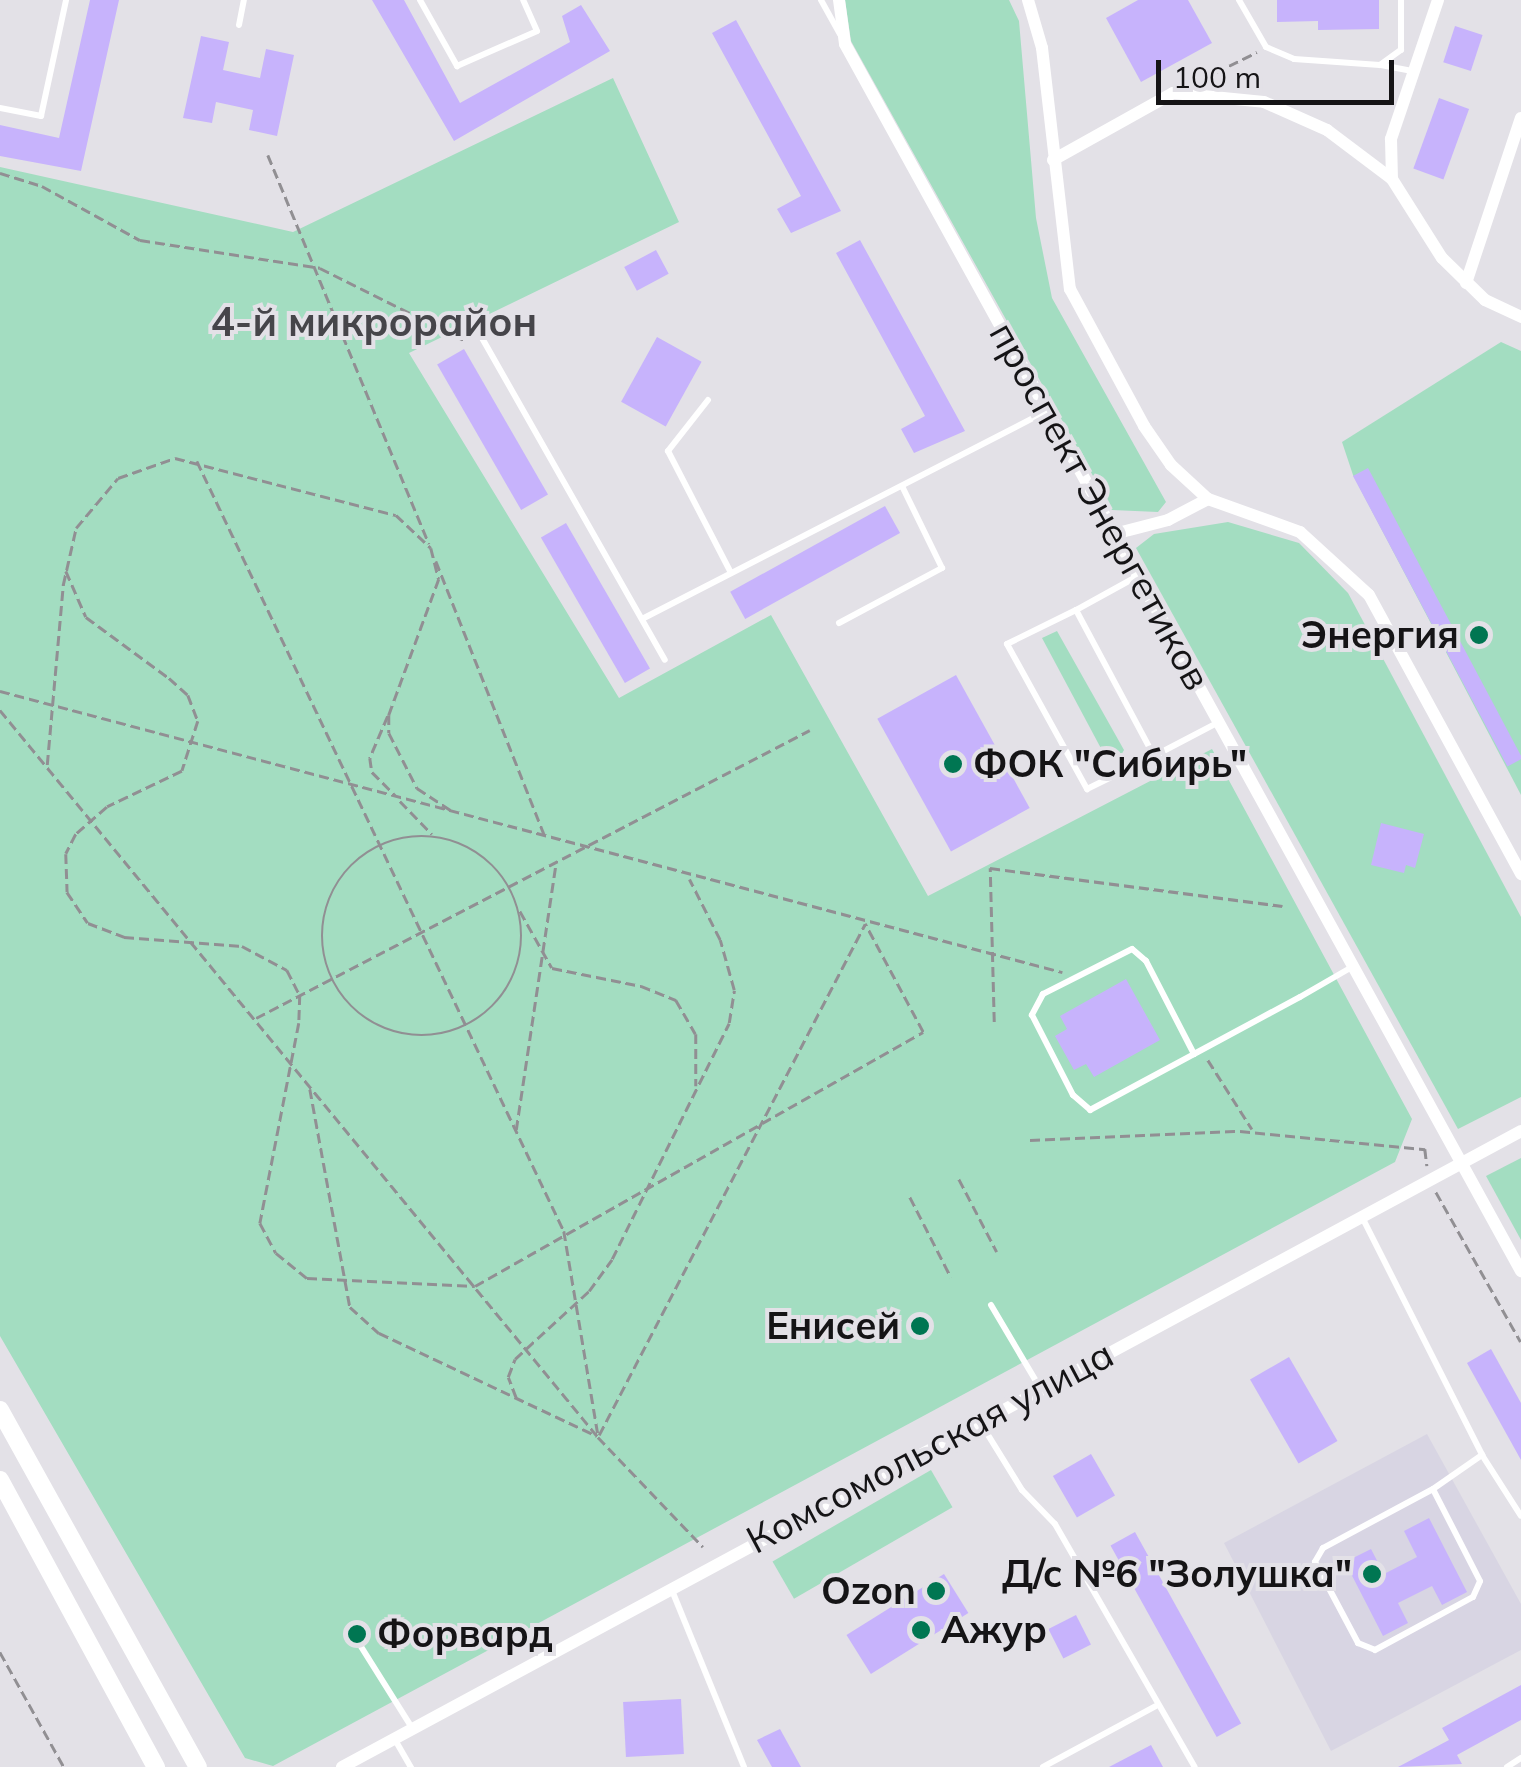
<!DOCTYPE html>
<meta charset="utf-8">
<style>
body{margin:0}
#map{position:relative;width:1521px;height:1767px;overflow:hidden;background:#e3e1e7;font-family:Mulish,sans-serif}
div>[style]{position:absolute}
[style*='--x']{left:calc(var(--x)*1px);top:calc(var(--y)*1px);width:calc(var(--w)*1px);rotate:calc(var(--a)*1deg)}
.built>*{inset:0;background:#d8d5e3}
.green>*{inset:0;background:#a3ddc1;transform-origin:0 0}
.building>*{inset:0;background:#c7b3fc;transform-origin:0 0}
.path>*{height:2.5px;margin-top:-1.25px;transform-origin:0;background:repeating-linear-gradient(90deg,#918f93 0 10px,transparent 0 15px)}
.path>.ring{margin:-1.25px;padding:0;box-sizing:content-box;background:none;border:2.5px solid #918f93;border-radius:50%}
.lane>*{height:6px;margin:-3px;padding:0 3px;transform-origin:3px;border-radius:3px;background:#fff}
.street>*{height:12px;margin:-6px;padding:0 6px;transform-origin:6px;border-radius:6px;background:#fff}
.secondary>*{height:18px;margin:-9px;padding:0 9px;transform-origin:9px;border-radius:9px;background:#fff}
.dots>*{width:28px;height:28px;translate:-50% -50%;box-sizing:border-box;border:5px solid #e3e1e7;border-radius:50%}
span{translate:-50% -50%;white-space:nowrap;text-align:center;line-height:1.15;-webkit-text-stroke:8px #e3e1e7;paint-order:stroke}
.street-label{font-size:38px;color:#151416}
.poi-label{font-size:38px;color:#151416;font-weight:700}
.right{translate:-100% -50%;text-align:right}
.left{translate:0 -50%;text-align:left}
.neighbourhood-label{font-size:40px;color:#46454a;font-weight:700}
.scale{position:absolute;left:1156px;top:60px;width:238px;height:45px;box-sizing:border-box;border:5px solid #151416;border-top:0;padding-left:12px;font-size:30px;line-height:35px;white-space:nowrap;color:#151416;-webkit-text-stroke:8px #e3e1e7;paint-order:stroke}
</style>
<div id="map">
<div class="built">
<i style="clip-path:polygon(1427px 1434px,1521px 1604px,1521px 1650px,1331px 1751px,1224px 1543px)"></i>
</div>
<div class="green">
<i style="clip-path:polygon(845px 0,1009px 0,1019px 21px,1036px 218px,1052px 298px,1166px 502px,1158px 512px,1112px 510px,851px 41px)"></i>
<i style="clip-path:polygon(613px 78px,679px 222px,409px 353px,619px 698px,771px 615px,928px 896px,1212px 749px,1412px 1119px,1395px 1162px,273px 1766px,245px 1758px,0 1336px,0 167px,293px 232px)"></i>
<i style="clip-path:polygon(1501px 342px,1521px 351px,1521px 795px,1353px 475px,1342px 442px)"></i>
<i style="clip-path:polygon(1228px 522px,1299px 543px,1348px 593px,1521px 917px,1521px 1097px,1458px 1129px,1136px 548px,1154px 534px)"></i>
<i style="clip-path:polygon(1057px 631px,1124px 750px,1120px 757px,1104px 754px,1042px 638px)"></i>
<i style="clip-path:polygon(1521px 1158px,1521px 1240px,1486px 1176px)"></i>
<i style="left:931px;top:1470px;width:43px;height:183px;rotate:60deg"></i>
</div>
<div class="building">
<i style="clip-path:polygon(90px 0,119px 0,81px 171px,0 156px,0 125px,59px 138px)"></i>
<i style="clip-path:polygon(372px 0,404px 0,460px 103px,570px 42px,562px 16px,581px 5px,610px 51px,454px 141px)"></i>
<i style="clip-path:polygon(1138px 0,1188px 0,1212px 43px,1141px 82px,1106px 18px)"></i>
<i style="clip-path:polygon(1277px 0,1379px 0,1379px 29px,1318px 30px,1318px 21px,1277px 22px)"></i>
<i style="clip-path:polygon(736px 20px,841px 211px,791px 233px,777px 209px,801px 196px,712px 33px)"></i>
<i style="left:1455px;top:26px;width:29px;height:38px;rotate:18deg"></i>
<i style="clip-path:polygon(201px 36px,229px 42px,223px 70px,260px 78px,266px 49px,294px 55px,277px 136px,249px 130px,253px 110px,216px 102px,212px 123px,183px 118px)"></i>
<i style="left:1439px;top:98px;width:32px;height:75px;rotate:20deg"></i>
<i style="clip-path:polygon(860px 240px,965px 431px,914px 453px,901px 429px,925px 416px,836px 253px)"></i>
<i style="left:656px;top:250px;width:27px;height:36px;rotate:62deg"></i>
<i style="left:657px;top:337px;width:51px;height:74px;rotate:29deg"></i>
<i style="left:464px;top:349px;width:168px;height:31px;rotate:60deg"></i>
<i style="left:1368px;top:468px;width:329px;height:17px;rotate:62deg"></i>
<i style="left:885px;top:506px;width:31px;height:177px;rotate:61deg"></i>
<i style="left:566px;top:523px;width:168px;height:29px;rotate:60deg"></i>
<i style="left:956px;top:675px;width:152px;height:90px;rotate:61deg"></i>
<i style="clip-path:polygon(1381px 823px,1424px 834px,1415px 868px,1406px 865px,1404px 873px,1371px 865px)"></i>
<i style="clip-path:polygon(1126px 979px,1160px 1040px,1094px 1077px,1086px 1064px,1074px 1070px,1055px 1036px,1067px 1029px,1060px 1016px)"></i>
<i style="clip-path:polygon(1491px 1349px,1521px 1403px,1521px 1460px,1467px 1363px)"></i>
<i style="left:1289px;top:1357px;width:97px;height:45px;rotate:60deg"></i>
<i style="left:1091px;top:1454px;width:48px;height:44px;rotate:60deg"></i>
<i style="clip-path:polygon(1429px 1518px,1467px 1592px,1442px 1605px,1432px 1586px,1398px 1603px,1408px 1623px,1383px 1636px,1345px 1562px,1371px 1549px,1384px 1574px,1417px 1557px,1404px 1531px)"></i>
<i style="left:1135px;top:1532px;width:219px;height:28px;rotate:61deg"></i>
<i style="left:944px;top:1574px;width:46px;height:115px;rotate:58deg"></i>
<i style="left:1076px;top:1615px;width:33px;height:31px;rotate:63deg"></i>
<i style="clip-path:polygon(1521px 1685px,1521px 1720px,1457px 1755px,1462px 1764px,1398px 1767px,1449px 1740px,1442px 1728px)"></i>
<i style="left:681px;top:1699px;width:55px;height:58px;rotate:87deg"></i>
<i style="clip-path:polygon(780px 1729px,801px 1767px,772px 1767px,757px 1740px)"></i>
<i style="clip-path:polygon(1151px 1745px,1163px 1767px,1109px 1767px)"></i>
</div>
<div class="path">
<i style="--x:1202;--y:79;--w:61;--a:-26.1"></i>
<i style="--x:268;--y:155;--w:421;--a:67.5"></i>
<i style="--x:0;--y:173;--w:44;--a:17.2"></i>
<i style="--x:42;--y:186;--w:112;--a:28.9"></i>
<i style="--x:140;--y:240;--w:182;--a:8.8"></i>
<i style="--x:320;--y:268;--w:163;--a:26.6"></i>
<i style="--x:197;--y:461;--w:853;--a:64.52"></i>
<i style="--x:564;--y:1231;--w:207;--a:80.5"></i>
<i style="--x:436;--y:561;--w:297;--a:68.4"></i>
<i style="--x:66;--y:571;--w:50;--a:66.5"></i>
<i style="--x:86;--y:617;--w:103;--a:36.3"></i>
<i style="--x:169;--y:678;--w:25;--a:42"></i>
<i style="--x:188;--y:695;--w:28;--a:69"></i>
<i style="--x:198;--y:721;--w:52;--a:107.7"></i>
<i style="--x:182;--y:771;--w:83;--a:154.4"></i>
<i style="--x:107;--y:807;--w:41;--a:138.9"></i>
<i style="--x:76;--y:834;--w:22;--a:117"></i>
<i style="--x:66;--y:854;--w:38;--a:88"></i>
<i style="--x:67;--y:892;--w:37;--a:56"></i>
<i style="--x:88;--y:923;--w:39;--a:21"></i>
<i style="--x:124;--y:937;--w:118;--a:4.4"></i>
<i style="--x:242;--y:946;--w:51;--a:28.1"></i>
<i style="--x:287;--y:970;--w:28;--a:63"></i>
<i style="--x:300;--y:995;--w:28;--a:92"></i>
<i style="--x:299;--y:1023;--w:204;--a:101"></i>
<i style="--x:260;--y:1223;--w:34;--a:62"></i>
<i style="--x:276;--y:1253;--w:40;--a:39"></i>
<i style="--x:307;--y:1278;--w:168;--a:2.7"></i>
<i style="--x:475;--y:1286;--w:515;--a:-29.55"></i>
<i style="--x:923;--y:1032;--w:123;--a:-118.2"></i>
<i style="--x:0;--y:691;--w:1099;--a:14.82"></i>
<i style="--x:0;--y:710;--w:941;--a:50.56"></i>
<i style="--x:598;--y:1437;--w:152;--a:46.3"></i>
<i style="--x:388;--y:716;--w:46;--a:113.2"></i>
<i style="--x:370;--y:758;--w:14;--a:82"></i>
<i style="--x:372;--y:772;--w:33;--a:45"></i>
<i style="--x:47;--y:765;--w:181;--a:-84.9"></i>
<i style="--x:63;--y:585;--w:58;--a:-77.2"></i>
<i style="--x:76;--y:528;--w:65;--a:-50"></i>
<i style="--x:118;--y:478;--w:60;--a:-19.3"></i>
<i style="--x:175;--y:458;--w:228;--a:14.5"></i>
<i style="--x:396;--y:515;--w:48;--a:43.3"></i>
<i style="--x:431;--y:548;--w:32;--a:76"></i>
<i style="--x:439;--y:579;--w:145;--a:110.2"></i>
<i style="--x:389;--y:715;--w:18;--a:90"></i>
<i style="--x:389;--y:733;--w:62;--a:63"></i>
<i style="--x:417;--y:788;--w:42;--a:33.3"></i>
<i style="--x:400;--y:801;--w:46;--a:45.9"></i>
<i class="ring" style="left:322px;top:836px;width:197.5px;height:197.5px"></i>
<i style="--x:520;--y:911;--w:65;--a:60.7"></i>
<i style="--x:552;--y:968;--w:91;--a:11.4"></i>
<i style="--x:641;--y:986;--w:38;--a:22"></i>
<i style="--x:676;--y:1000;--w:39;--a:60"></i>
<i style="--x:696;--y:1034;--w:52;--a:90"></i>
<i style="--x:256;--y:1018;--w:624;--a:-27.47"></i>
<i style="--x:994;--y:1022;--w:154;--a:-91.5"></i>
<i style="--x:990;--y:868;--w:295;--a:7.4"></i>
<i style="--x:1208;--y:1060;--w:82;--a:57.5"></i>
<i style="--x:310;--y:1089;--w:222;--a:79.6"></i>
<i style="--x:350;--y:1307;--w:39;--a:42"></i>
<i style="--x:379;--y:1333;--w:241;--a:25.3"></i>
<i style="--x:516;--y:1130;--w:271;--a:-81.5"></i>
<i style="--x:1030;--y:1140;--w:210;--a:-2.5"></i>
<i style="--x:1240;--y:1131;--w:186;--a:5.6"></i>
<i style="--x:1425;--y:1149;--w:17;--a:83"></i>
<i style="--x:959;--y:1179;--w:82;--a:62.5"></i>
<i style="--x:1436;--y:1192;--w:172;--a:60.5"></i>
<i style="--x:910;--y:1197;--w:90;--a:62.9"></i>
<i style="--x:516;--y:1398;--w:22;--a:-111"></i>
<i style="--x:508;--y:1377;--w:19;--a:-69"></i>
<i style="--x:515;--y:1359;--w:100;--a:-42.6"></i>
<i style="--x:589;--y:1291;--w:39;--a:-54"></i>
<i style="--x:612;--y:1259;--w:263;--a:-63.6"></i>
<i style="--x:729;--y:1023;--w:33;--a:-81"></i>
<i style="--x:734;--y:990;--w:52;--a:-105.6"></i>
<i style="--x:720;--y:940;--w:68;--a:-116.9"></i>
<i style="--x:599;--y:1435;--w:576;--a:-62.5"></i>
<i style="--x:0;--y:1652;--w:132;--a:60.9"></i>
</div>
<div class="lane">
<i style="--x:420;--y:0;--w:76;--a:60.7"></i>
<i style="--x:457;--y:66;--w:87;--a:-23.6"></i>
<i style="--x:537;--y:31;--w:34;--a:-114"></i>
<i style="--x:821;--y:0;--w:39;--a:61"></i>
<i style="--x:1239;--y:0;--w:54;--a:60.1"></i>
<i style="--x:1266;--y:47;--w:30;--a:23"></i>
<i style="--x:1294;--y:59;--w:86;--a:4"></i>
<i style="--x:1380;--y:65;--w:26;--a:-36"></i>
<i style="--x:1401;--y:50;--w:50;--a:-90"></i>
<i style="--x:239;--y:25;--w:25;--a:-79"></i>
<i style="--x:1381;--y:65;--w:33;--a:11"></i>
<i style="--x:0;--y:108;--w:42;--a:11"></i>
<i style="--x:41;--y:116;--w:119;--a:-77.8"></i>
<i style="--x:482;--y:338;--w:370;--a:60.4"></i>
<i style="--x:708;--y:400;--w:65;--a:128.1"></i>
<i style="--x:668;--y:451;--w:137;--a:62.7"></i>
<i style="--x:1136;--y:577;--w:68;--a:151.2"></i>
<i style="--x:1076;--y:610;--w:166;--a:61.9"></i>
<i style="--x:1154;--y:756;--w:73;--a:-27.6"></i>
<i style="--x:1076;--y:610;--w:77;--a:153.8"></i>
<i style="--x:1007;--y:644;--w:166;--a:61.1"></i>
<i style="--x:1087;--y:789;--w:75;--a:-26.2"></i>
<i style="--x:642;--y:619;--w:453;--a:-27.2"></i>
<i style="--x:839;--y:623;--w:117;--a:-28.1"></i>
<i style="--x:942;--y:568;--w:91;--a:-116"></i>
<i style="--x:1194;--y:1054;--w:105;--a:-117.3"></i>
<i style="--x:1146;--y:961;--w:18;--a:-139"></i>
<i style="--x:1132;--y:949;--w:100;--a:153.2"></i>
<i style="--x:1043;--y:994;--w:24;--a:118"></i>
<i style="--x:1032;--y:1015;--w:90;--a:62.9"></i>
<i style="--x:1073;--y:1095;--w:23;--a:41"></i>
<i style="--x:1090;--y:1110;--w:118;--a:-28.3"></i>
<i style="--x:1194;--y:1054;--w:120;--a:-28.3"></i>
<i style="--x:1300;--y:997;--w:60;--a:-30"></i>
<i style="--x:1361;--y:1215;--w:269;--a:63.2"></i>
<i style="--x:1482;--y:1455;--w:72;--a:57.4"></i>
<i style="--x:991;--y:1305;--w:96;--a:59.4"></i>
<i style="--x:980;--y:1422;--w:80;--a:58.3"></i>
<i style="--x:1022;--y:1490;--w:47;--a:45.9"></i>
<i style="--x:1055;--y:1524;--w:280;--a:60.1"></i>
<i style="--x:1433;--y:1489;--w:125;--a:151.8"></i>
<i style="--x:1323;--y:1548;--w:16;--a:120"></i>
<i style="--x:1315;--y:1562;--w:92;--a:62"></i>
<i style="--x:1358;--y:1643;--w:18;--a:22"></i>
<i style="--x:1375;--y:1650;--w:111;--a:-28.4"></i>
<i style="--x:1473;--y:1597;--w:17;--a:-66"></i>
<i style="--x:1480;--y:1581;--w:103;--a:-117.1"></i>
<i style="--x:1433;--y:1489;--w:60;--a:-34.8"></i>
<i style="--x:671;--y:1588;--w:193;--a:67.8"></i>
<i style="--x:355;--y:1637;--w:107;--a:57.9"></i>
<i style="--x:394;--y:1738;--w:34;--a:60"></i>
<i style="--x:1043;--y:1767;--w:128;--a:-28.4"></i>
<i style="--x:1507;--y:1767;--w:17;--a:-33"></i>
</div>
<div class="street">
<i style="--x:839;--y:0;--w:44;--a:82.2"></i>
<i style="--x:845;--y:44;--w:1401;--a:61.15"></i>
<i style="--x:1028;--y:0;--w:50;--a:73.7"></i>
<i style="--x:1042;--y:48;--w:243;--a:83.4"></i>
<i style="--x:1070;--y:289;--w:156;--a:61.6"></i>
<i style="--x:1144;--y:426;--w:47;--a:55.3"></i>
<i style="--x:1171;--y:465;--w:50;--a:42.6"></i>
<i style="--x:1208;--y:499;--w:98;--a:19.7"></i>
<i style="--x:1300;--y:532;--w:93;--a:42.4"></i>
<i style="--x:1369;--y:595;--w:318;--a:61.4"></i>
<i style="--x:1438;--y:0;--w:147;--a:108.7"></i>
<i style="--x:1391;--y:139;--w:40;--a:88.6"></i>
<i style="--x:1392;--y:179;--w:93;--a:57.7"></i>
<i style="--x:1442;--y:258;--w:60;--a:44.3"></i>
<i style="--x:1485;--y:300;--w:40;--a:25"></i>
<i style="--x:1053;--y:160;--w:137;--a:-29.2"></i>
<i style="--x:1173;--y:93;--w:91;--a:5.6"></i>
<i style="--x:1264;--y:102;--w:69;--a:24"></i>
<i style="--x:1327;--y:130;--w:81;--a:37"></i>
<i style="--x:1466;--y:283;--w:174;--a:-71.6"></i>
<i style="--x:1114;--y:534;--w:56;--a:-14.5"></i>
<i style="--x:1168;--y:520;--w:45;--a:-27.7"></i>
<i style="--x:342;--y:1767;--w:1340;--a:-28.34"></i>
</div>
<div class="secondary">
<i style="--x:0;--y:1410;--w:408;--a:61"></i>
<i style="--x:0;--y:1480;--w:327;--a:61.5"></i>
</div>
<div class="dots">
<i style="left:1479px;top:635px;background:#007652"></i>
<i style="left:953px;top:764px;background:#007652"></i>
<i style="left:920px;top:1326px;background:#007652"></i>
<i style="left:1372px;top:1574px;background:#007652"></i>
<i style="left:936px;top:1591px;background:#007652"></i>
<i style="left:921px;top:1630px;background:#007652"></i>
<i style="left:357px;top:1634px;background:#007652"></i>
</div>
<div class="street-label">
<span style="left:1100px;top:506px;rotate:61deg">проспект Энергетиков</span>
<span style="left:930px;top:1447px;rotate:-28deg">Комсомольская улица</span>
</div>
<div class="poi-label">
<span class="right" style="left:1459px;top:635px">Энергия</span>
<span class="left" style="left:973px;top:764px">ФОК "Сибирь"</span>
<span class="right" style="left:900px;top:1326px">Енисей</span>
<span class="right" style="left:1352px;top:1574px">Д/с №6 "Золушка"</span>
<span class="right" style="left:916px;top:1591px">Ozon</span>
<span class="left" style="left:941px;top:1630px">Ажур</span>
<span class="left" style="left:377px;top:1634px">Форвард</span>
</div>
<div class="neighbourhood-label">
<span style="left:374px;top:321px">4-й микрорайон</span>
</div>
<div class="scale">100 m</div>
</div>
